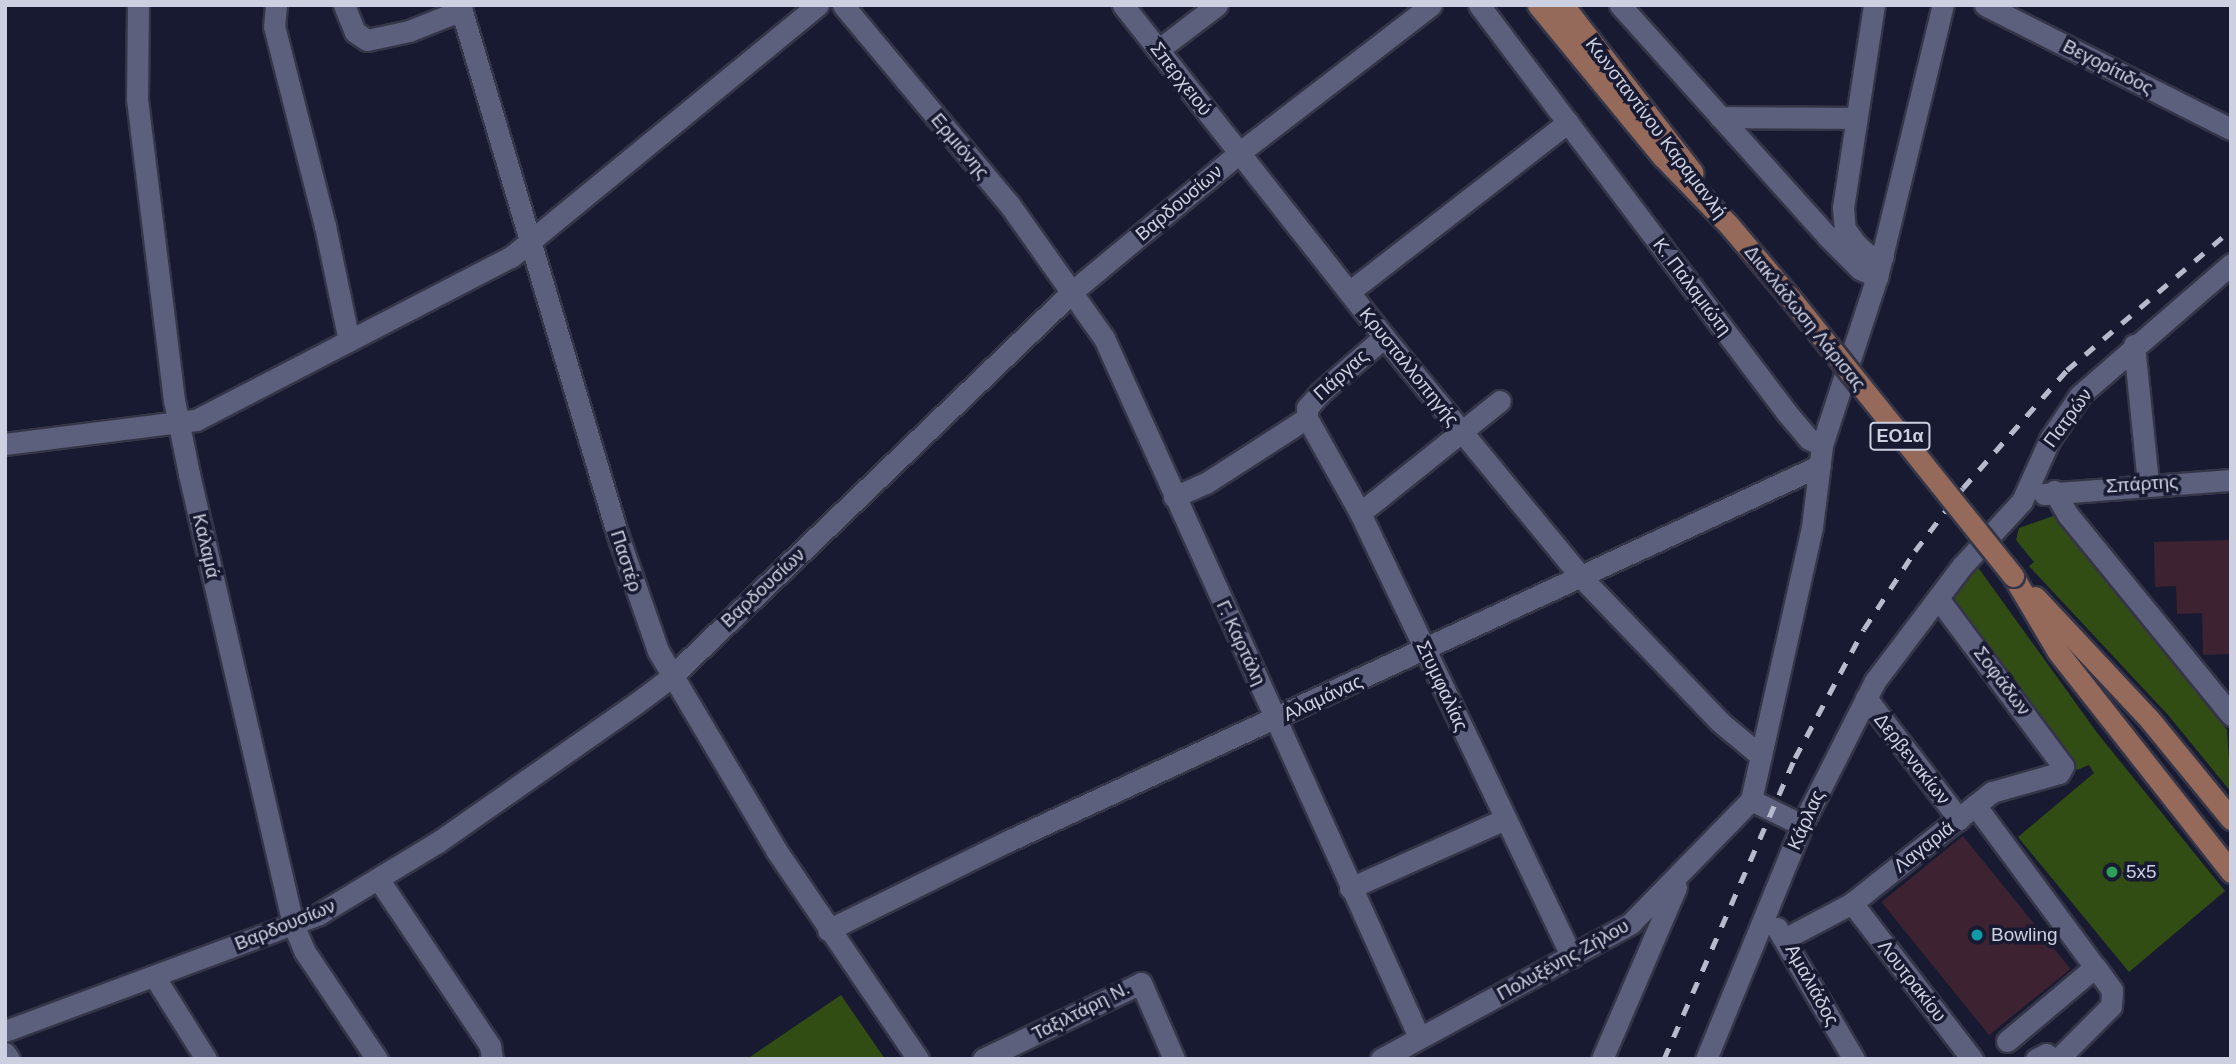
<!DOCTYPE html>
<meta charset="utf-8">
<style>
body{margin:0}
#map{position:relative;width:2236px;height:1064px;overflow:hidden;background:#181a31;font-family:Helvetica,sans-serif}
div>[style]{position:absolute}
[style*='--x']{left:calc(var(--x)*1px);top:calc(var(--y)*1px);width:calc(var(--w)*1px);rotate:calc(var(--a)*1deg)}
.green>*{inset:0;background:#324d13}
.building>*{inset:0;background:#3d2332;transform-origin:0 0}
.roads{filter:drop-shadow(2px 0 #353548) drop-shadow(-2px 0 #353548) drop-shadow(0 2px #353548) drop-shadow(0 -2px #353548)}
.minor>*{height:21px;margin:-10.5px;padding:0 10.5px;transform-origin:10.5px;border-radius:10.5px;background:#5c607d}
.major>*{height:21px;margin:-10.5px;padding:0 10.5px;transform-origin:10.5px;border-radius:10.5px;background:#966a5a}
.rail>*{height:5px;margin-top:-2.5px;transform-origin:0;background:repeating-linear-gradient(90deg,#b7bacc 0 12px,transparent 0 24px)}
.bridges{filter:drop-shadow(2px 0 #353548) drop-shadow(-2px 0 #353548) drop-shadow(0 2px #353548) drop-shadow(0 -2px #353548)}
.major-bridge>*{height:21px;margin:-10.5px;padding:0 10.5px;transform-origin:10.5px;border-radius:10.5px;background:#966a5a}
.dots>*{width:19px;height:19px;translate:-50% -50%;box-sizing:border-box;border:4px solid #181a31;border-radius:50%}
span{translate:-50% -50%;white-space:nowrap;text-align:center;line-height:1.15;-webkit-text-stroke:7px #181a31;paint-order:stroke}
.shield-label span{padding:2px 5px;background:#181a31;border:2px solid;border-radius:5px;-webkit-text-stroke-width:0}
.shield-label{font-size:18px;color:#cdd0e1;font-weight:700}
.street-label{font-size:19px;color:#cdd0e1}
.poi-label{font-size:19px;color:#cdd0e1}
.left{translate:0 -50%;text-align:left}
.frame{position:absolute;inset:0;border:7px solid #cdd0e1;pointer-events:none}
</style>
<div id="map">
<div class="green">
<i style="clip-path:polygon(2053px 516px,2227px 730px,2231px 792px,2169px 716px,2029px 566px,2034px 562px,2016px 540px,2019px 528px)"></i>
<i style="clip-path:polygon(1977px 566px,2098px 734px,2225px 891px,2129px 972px,2018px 837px,2094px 773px,2089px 765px,2077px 770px,1952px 606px,1948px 598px)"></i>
<i style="clip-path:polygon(841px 995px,885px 1059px,747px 1059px)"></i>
</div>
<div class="building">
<i style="clip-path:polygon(2231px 540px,2231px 654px,2203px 655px,2202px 613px,2177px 614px,2176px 586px,2155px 587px,2154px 542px)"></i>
<i style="left:1963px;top:836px;width:171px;height:105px;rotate:51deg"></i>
</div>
<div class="roads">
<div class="minor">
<i style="--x:138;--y:5;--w:94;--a:90.6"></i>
<i style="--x:137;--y:99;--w:303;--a:83"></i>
<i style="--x:174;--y:400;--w:76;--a:78.5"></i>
<i style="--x:189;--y:474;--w:462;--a:77"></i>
<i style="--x:293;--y:924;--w:30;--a:67"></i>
<i style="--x:305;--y:952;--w:129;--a:56.1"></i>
<i style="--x:276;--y:5;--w:21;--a:95"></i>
<i style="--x:274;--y:26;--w:206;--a:75.7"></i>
<i style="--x:325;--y:226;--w:117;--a:78.2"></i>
<i style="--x:344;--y:5;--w:29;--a:68"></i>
<i style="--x:355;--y:32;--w:14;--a:34"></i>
<i style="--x:367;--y:40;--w:43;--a:-12.1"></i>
<i style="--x:409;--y:31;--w:57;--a:-21.6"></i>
<i style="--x:460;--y:5;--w:551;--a:73.44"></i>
<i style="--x:617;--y:533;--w:125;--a:70.8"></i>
<i style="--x:658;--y:651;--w:231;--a:59.3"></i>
<i style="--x:776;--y:850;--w:253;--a:55.8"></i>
<i style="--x:843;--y:5;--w:259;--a:50.2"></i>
<i style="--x:1009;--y:204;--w:164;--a:54.7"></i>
<i style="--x:1104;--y:338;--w:767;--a:65.74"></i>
<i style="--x:1123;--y:5;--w:422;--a:51.8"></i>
<i style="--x:1384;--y:337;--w:312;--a:50.6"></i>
<i style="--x:1582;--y:578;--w:199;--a:46.2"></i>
<i style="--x:1720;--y:722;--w:53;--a:39.7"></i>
<i style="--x:1479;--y:5;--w:511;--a:52.95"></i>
<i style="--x:1787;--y:413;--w:34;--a:50"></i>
<i style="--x:1809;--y:439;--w:14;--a:25"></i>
<i style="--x:1620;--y:5;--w:310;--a:48.1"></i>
<i style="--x:1827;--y:236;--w:47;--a:45"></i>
<i style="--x:1860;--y:269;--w:19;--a:25"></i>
<i style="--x:1874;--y:5;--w:205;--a:98.7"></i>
<i style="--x:1843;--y:208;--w:21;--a:85"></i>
<i style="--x:1845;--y:229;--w:17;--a:54"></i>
<i style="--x:1855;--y:243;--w:18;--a:43"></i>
<i style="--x:1868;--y:255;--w:15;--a:4"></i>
<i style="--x:1985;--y:5;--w:275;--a:26.8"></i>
<i style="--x:1158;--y:50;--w:74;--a:-37.3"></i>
<i style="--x:1720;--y:117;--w:134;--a:0.4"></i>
<i style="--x:1349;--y:292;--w:277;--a:-37.8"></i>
<i style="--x:2134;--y:345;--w:139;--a:84.2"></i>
<i style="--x:1307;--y:418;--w:109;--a:60.8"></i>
<i style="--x:1360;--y:513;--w:492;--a:64.5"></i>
<i style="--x:1307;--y:418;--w:10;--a:-90"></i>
<i style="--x:1307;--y:408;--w:20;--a:-49"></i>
<i style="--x:1320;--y:393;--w:85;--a:-41.2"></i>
<i style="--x:5;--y:444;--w:193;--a:-7.2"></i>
<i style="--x:196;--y:420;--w:355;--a:-27.4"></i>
<i style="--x:511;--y:257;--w:397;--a:-39.4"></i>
<i style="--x:2054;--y:491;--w:28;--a:60"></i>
<i style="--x:2068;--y:515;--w:258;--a:50.8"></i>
<i style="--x:2044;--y:494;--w:188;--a:-4.3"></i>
<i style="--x:1174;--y:497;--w:35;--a:-24"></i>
<i style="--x:1206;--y:483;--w:120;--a:-32.8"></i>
<i style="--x:1360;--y:513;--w:179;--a:-38.7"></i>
<i style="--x:1866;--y:698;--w:153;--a:52.5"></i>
<i style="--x:1975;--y:805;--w:202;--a:53.5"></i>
<i style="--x:2095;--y:967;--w:115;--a:139.9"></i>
<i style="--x:1802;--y:825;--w:57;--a:-153.9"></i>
<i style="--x:1751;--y:800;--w:280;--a:-77.4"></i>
<i style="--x:1812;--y:527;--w:83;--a:-83"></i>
<i style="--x:1822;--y:445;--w:177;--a:-71.9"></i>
<i style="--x:1877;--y:277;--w:280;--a:-76.4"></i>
<i style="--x:379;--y:880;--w:200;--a:56.2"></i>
<i style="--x:490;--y:1046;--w:13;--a:81"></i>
<i style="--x:1350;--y:888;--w:170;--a:-24"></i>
<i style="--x:1852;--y:903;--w:197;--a:52.4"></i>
<i style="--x:1777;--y:928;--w:152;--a:59.6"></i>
<i style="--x:828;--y:930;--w:201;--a:-26.3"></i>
<i style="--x:1008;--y:841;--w:894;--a:-24.82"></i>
<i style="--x:1786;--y:938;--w:75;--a:-27.9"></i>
<i style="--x:1852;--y:903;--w:179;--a:-38.4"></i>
<i style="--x:1992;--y:792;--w:70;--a:-15.8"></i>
<i style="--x:2059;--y:773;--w:8;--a:-60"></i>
<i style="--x:2063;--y:766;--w:209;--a:-126.7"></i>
<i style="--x:154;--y:976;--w:98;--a:57.9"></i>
<i style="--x:5;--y:1031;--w:335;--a:-20.4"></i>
<i style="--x:319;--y:914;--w:139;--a:-31.2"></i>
<i style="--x:438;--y:842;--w:244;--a:-35"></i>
<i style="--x:638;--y:702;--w:41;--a:-37.1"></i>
<i style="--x:671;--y:677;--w:559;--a:-43.84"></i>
<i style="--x:1074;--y:290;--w:214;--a:-39.7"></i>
<i style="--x:1239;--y:153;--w:242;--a:-37.6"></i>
<i style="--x:5;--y:1053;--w:7;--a:56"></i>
<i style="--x:983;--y:1059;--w:175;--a:-25.7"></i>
<i style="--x:1141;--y:983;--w:83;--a:66.5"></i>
<i style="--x:1381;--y:1059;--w:285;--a:-28.5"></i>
<i style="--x:1631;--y:923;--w:172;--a:-45.7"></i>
<i style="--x:1602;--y:1059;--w:187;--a:-66.7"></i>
<i style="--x:1706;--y:1059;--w:253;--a:-67.7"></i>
<i style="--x:1802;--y:825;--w:161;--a:-63.1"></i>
<i style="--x:1875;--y:681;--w:144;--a:-52.9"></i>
<i style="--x:1962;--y:566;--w:88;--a:-47.3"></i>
<i style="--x:2022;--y:501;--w:68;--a:-65.7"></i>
<i style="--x:2050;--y:439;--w:53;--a:-55.7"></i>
<i style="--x:2080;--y:395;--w:200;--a:-40.9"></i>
<i style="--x:2036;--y:1059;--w:11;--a:-27"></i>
<i style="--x:2046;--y:1054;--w:9;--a:36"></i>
<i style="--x:2058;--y:1059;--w:75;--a:-45"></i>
<i style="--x:2111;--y:1006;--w:16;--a:-86"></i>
<i style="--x:2112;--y:990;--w:29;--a:-126"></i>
</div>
<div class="major">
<i style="--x:1538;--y:5;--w:197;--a:50.6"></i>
<i style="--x:1663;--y:157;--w:93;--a:45.9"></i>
<i style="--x:1728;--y:224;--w:93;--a:49.8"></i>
<i style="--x:1563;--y:5;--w:212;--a:52.3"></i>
<i style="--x:2013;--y:576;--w:88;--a:59.4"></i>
<i style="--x:2058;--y:652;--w:280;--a:51.8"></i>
<i style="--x:2035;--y:597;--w:168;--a:46.9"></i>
<i style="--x:2150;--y:720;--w:128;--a:50.7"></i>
</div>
</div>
<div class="rail">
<i style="--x:1664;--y:1059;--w:328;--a:-66.5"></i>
<i style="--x:1795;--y:758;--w:146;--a:-61.9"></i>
<i style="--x:1864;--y:629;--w:93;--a:-56.8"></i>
<i style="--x:1915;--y:551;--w:79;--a:-52.7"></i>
<i style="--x:1963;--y:488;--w:157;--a:-48.6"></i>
<i style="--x:2067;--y:370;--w:216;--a:-40.5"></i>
</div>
<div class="bridges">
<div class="major-bridge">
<i style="--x:1788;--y:295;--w:360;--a:51.3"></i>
</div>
</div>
<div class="dots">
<i style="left:2112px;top:872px;background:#2e9e5b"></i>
<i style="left:1977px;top:935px;background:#0f9aa8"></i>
</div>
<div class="shield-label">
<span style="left:1900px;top:436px">ΕΟ1α</span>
</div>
<div class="street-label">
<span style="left:2108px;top:67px;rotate:27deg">Βεγορίτιδος</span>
<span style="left:1181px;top:79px;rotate:52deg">Σπερχειού</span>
<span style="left:1656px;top:128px;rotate:53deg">Κωνσταντίνου Καραμανλή</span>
<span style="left:960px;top:146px;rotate:50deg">Ερμιόνης</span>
<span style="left:1179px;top:203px;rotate:-40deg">Βαρδουσίων</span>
<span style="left:1692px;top:287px;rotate:53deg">Κ. Παλαμιώτη</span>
<span style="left:1805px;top:318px;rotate:51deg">Διακλάδωση Λάρισας</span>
<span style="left:1409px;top:367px;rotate:51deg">Κρυσταλλοπηγής</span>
<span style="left:1341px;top:375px;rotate:-42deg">Πάργας</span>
<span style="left:2068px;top:418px;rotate:-54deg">Πατρών</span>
<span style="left:2142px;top:484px;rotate:-4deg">Σπάρτης</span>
<span style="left:206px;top:546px;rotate:77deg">Καλαμά</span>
<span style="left:626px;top:561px;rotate:72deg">Παστέρ</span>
<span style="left:763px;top:588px;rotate:-43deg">Βαρδουσίων</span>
<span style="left:1241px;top:643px;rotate:65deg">Γ. Καρτάλη</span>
<span style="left:2002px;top:681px;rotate:53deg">Σοφάδων</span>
<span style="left:1442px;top:686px;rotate:65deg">Στυμφαλίας</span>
<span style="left:1323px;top:698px;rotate:-25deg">Αλαμάνας</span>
<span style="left:1912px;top:759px;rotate:52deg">Δερβενακίων</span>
<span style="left:1806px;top:820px;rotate:-66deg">Κάρλας</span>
<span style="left:1924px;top:847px;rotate:-38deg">Λαγαριά</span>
<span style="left:285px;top:925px;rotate:-22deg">Βαρδουσίων</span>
<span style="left:1563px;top:960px;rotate:-29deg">Πολυξένης Ζήλου</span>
<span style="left:1912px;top:981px;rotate:52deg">Λουτρακίου</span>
<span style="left:1812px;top:985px;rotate:61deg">Αμαλιάδος</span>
<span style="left:1081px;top:1011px;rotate:-27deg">Ταξιλτάρη Ν.</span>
</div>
<div class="poi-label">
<span class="left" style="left:2126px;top:872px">5x5</span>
<span class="left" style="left:1991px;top:935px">Bowling</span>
</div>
<div class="frame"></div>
</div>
